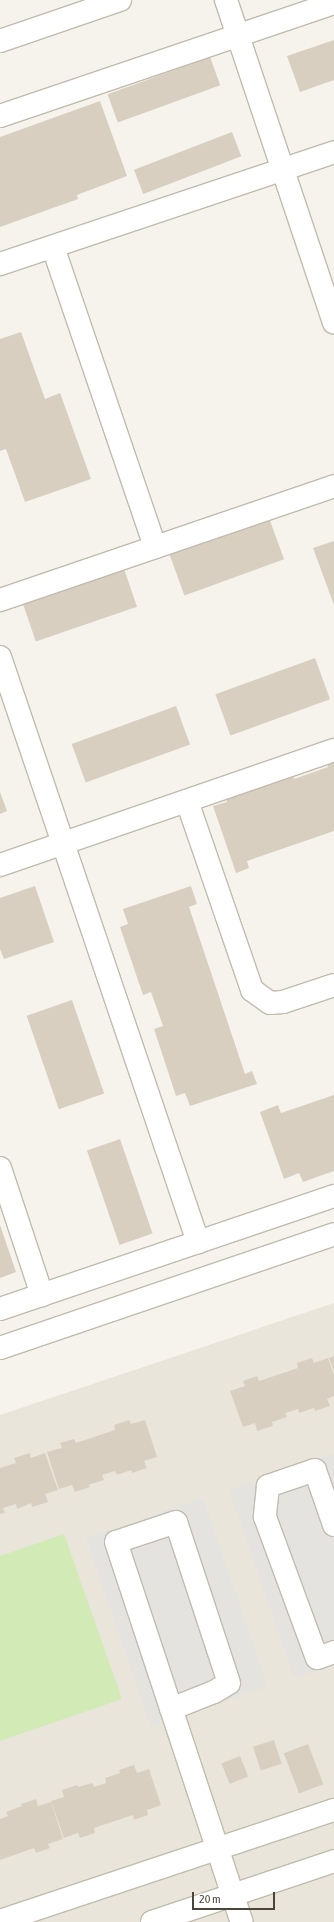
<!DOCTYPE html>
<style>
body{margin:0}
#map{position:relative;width:334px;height:1922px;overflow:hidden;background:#f6f3ec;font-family:"Asap Condensed",sans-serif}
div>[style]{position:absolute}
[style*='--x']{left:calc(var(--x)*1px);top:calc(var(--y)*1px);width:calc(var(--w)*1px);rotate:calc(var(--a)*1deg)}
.residential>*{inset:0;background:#eae5da}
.green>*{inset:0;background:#d2eab5}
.parking>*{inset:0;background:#e5e3e0;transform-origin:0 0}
.building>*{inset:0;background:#d8cfc1;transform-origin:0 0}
.roads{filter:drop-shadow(1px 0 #c2bbae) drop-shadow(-1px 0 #c2bbae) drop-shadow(0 1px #c2bbae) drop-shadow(0 -1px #c2bbae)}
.minor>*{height:22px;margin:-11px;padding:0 11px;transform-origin:11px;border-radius:11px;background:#fff}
span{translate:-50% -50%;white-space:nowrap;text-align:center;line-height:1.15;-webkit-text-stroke:3px #fff;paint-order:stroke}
.scale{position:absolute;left:192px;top:1892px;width:83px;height:18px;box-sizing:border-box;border:2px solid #4b4439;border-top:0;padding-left:5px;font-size:12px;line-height:14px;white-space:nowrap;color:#4b4439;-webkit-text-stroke:3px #fff;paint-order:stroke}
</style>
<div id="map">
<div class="residential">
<i style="clip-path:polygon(334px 1303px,334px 1922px,0 1922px,0 1415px)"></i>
</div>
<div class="green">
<i style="clip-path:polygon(64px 1534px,122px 1699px,0 1741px,0 1556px)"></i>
</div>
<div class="parking">
<i style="clip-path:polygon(334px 1453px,334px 1665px,294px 1678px,229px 1490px)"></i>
<i style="left:203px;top:1498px;width:199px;height:124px;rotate:71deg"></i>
</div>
<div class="building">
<i style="clip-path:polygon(334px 40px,334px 80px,300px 92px,287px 56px)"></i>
<i style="left:210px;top:57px;width:30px;height:109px;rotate:70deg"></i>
<i style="clip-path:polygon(100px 101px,127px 176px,77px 195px,78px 199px,0 227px,0 137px)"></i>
<i style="left:232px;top:132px;width:26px;height:105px;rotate:69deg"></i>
<i style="clip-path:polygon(21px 332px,45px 399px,60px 393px,91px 479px,25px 502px,6px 449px,0 451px,0 339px)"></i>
<i style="left:269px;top:518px;width:44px;height:106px;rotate:70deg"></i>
<i style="clip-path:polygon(334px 541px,334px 605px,313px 548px)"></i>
<i style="left:123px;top:566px;width:43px;height:107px;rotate:71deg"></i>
<i style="left:315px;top:658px;width:44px;height:106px;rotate:70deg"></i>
<i style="left:176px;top:706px;width:41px;height:111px;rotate:70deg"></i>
<i style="clip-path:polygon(334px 755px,334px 831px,247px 861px,249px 868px,236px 873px,213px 806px,227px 802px,224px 792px,291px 769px,294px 779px,328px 767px,325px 758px)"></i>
<i style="clip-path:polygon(0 792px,7px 811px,0 814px)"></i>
<i style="clip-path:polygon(35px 886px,54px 942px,4px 959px,0 949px,0 898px)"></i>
<i style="clip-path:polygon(191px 886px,197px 904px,189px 907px,245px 1074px,252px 1071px,257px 1084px,190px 1106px,185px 1093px,176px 1096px,154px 1029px,163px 1026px,151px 992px,143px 995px,120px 927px,128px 924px,123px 909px)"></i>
<i style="left:72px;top:1000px;width:99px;height:48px;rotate:71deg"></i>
<i style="clip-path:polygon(334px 1095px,334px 1171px,303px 1182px,299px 1173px,284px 1179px,260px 1112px,278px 1105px,281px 1113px)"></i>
<i style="left:120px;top:1139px;width:100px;height:35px;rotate:71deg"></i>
<i style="clip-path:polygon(0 1225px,16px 1272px,0 1278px)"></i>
<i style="clip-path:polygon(334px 1356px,334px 1371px,329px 1358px)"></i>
<i style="clip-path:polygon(312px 1358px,314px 1363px,328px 1358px,334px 1375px,334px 1396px,327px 1399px,330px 1406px,315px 1411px,314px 1408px,299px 1413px,298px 1409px,285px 1413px,287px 1417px,272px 1422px,273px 1426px,257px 1431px,255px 1423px,243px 1427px,230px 1391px,245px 1386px,243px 1381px,257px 1376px,259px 1381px,298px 1368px,297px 1363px)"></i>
<i style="clip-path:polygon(129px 1420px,131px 1424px,145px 1420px,157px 1457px,144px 1461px,147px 1468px,132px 1473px,131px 1470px,117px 1475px,115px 1471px,102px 1475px,104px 1480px,88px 1485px,90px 1487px,75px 1492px,72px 1485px,59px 1489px,47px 1452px,62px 1448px,60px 1443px,74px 1439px,76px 1443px,115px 1430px,114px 1425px)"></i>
<i style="clip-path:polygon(30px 1453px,31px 1458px,45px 1453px,58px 1490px,45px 1494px,48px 1502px,32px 1507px,31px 1503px,17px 1509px,16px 1504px,3px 1508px,5px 1513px,0 1514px,0 1468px,16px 1463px,14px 1458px)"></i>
<i style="left:274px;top:1740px;width:25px;height:22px;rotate:72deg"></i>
<i style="left:308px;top:1744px;width:43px;height:26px;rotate:69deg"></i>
<i style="left:240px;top:1756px;width:22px;height:20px;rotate:68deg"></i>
<i style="clip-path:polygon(134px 1765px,137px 1773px,149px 1769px,161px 1805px,147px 1810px,148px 1815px,134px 1820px,133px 1815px,94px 1828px,95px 1833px,80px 1838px,78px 1833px,64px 1838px,51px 1801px,64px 1797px,62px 1790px,77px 1785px,78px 1787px,92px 1783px,94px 1787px,106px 1783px,105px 1778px,120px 1773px,119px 1770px)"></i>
<i style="clip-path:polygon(36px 1799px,38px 1806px,51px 1802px,63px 1839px,48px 1844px,50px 1848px,36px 1853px,34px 1848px,0 1860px,0 1819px,8px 1816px,6px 1812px,22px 1806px,21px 1804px)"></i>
</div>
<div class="roads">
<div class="minor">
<i style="--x:226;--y:0;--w:340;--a:71.5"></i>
<i style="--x:0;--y:41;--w:127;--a:-18.9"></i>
<i style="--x:0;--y:116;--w:353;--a:-18.7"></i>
<i style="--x:53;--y:247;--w:317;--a:71.2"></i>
<i style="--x:0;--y:264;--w:352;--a:-18.5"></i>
<i style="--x:0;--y:600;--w:353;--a:-18.8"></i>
<i style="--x:0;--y:657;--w:618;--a:71.3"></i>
<i style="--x:187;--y:801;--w:200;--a:71"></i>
<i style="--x:252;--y:990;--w:22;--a:36"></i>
<i style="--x:270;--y:1003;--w:13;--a:-4"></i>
<i style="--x:283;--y:1002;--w:54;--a:-18.4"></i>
<i style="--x:0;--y:865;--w:353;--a:-19"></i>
<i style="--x:0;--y:1168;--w:134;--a:71.7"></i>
<i style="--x:0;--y:1309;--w:353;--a:-18.7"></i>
<i style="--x:0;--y:1348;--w:353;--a:-18.8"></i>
<i style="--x:334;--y:1525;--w:58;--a:-109.1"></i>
<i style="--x:315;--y:1470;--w:50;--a:161.2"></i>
<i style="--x:268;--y:1486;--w:31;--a:96"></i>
<i style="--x:265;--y:1517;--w:150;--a:69.8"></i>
<i style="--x:317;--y:1658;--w:18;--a:-19"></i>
<i style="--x:171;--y:1709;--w:46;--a:-21.6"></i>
<i style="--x:214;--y:1692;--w:17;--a:-31"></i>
<i style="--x:229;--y:1683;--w:169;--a:-108.2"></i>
<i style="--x:176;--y:1522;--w:63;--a:161.6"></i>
<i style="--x:116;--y:1542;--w:400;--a:71.7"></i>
<i style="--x:0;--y:1921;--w:352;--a:-18.4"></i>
<i style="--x:152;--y:1922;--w:192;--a:-18.5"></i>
</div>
</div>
<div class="scale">20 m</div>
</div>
